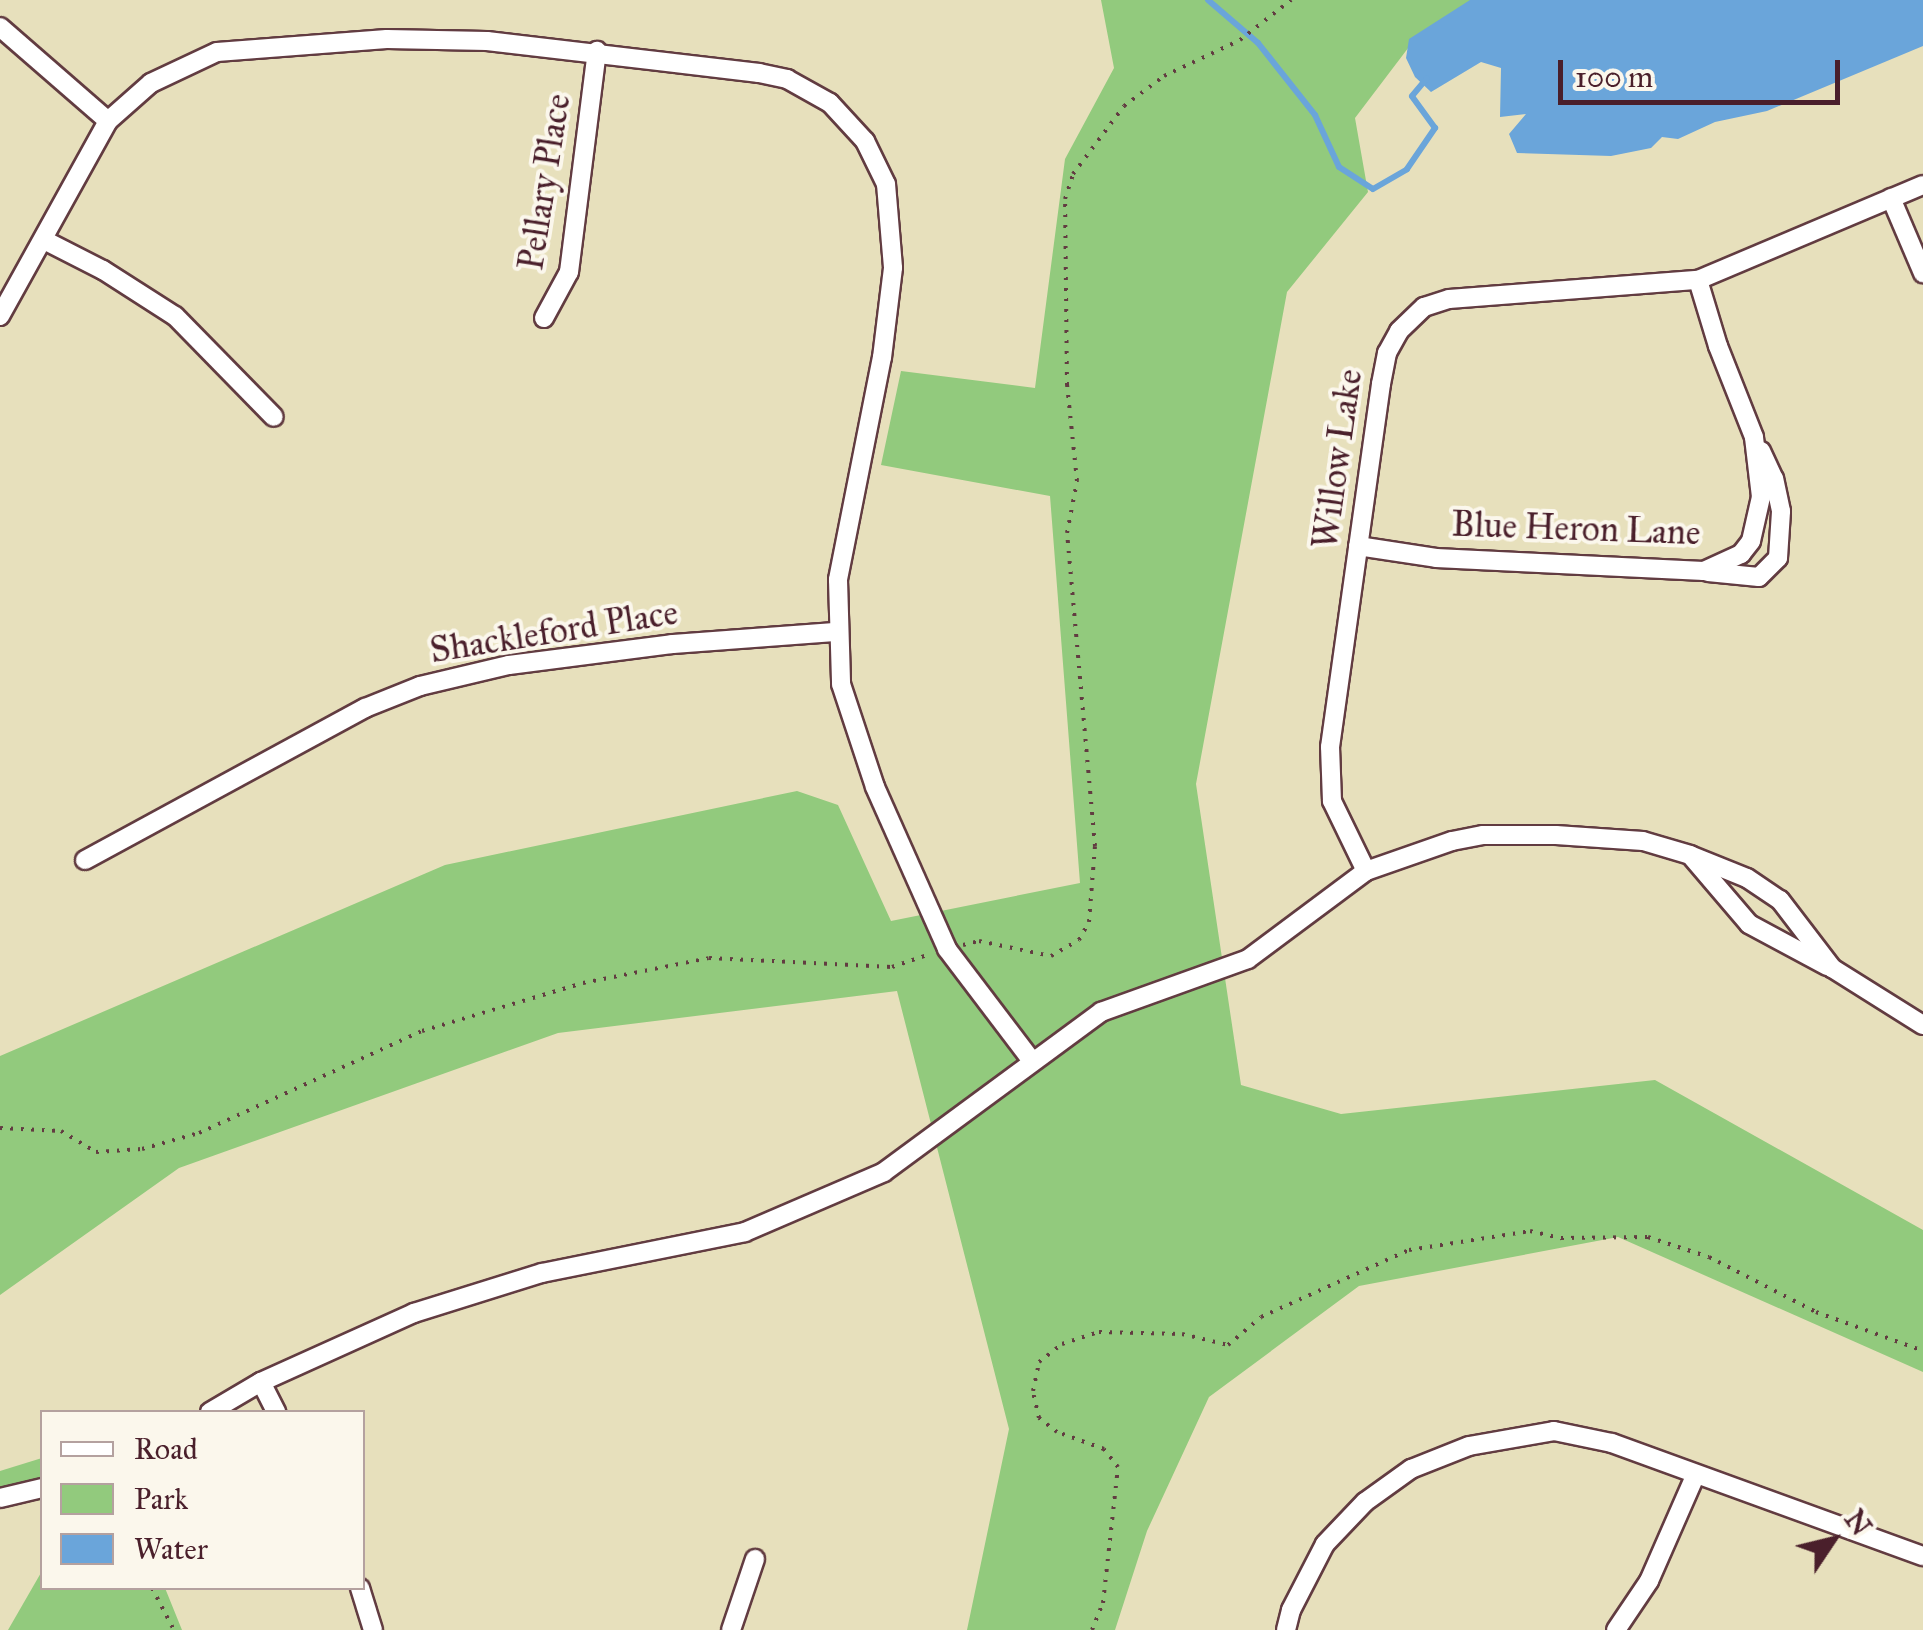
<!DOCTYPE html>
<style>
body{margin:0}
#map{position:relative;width:1923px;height:1630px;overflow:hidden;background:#e7e0bc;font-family:"IM FELL Great Primer",serif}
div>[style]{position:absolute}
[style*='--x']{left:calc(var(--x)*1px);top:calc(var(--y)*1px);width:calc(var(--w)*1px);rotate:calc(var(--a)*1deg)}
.green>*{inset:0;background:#92ca7d}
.water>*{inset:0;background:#6aa5da}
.stream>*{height:6px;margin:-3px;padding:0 3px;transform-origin:3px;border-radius:3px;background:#6aa5da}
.path>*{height:4px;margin-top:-2px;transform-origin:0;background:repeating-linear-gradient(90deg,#623c41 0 2.5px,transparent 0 10.5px)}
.roads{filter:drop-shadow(2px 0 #623c41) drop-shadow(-2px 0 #623c41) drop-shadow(0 2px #623c41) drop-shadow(0 -2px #623c41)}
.street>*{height:18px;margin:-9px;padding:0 9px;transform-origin:9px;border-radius:9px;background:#fff}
span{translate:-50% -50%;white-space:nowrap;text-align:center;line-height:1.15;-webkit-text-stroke:8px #fbf7ec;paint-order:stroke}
.street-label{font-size:35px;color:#4a1f2b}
.legend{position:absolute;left:40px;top:1410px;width:325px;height:180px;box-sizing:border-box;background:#fbf7ec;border:2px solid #b4a19f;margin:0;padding:12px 18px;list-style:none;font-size:30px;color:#4a1f2b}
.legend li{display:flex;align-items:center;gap:20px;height:50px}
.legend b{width:50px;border:2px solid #b4a19f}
.north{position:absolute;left:1783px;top:1490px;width:100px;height:100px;-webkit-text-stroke:8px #fbf7ec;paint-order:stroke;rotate:55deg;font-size:28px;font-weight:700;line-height:40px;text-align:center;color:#4a1f2b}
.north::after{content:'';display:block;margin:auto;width:35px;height:45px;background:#4a1f2b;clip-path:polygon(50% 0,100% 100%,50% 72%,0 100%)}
.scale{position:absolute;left:1558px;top:60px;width:282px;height:45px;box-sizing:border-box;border:5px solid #4a1f2b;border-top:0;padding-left:12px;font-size:30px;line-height:35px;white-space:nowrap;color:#4a1f2b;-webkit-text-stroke:8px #fbf7ec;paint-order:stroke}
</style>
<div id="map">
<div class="green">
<i style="clip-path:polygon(1101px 0,1484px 0,1418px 35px,1355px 118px,1368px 192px,1287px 292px,1196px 784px,1241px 1085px,1341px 1114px,1655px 1080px,1923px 1230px,1923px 1372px,1618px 1237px,1359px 1286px,1209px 1397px,1147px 1531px,1115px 1630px,967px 1630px,1009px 1429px,897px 991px,558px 1033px,179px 1168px,0 1295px,0 1056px,445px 865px,797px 791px,838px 805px,891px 921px,1080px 883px,1050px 496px,881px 465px,901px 371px,1035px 388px,1065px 159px,1114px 68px)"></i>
<i style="clip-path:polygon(42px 1458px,42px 1500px,0 1505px,0 1471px)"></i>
<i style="clip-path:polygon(42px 1571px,42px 1588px,165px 1588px,182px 1630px,8px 1630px)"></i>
</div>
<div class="water">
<i style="clip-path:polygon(1470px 0,1923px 0,1923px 46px,1767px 111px,1715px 122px,1678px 139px,1662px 137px,1651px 148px,1611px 156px,1517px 153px,1509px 134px,1526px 114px,1500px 117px,1501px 68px,1481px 62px,1431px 92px,1415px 77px,1406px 58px,1409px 39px)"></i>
</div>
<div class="stream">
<i style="--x:1208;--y:0;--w:66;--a:40.7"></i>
<i style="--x:1258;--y:43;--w:92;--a:51.6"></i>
<i style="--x:1315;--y:115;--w:57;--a:65.2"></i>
<i style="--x:1339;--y:167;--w:40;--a:32.9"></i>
<i style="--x:1373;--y:189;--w:39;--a:-30"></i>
<i style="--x:1407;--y:169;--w:50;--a:-55.7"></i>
<i style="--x:1435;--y:128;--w:39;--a:-126"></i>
<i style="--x:1412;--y:96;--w:23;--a:-50"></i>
</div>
<div class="path">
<i style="--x:963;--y:945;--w:16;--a:-14"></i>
<i style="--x:979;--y:941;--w:74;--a:11.8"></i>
<i style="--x:1051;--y:956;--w:32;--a:-30"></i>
<i style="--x:1079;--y:940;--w:21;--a:-61"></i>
<i style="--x:1089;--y:922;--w:76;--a:-85.5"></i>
<i style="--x:1095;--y:846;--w:314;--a:-95.1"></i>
<i style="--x:1067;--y:533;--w:53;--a:-79.1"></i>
<i style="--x:1077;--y:481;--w:97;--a:-95.9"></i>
<i style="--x:1067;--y:385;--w:186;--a:-90.6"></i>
<i style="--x:1065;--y:199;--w:26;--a:-72"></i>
<i style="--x:1073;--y:174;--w:85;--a:-53.1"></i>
<i style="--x:1124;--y:106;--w:50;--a:-36.9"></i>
<i style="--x:1164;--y:76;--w:84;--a:-25.3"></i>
<i style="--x:1240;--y:40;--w:65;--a:-38.1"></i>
<i style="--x:0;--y:1128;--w:61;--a:2.8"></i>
<i style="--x:61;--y:1131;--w:41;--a:31"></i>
<i style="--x:96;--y:1152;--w:46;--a:-3.7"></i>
<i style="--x:142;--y:1149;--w:59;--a:-15.7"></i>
<i style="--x:199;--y:1133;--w:245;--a:-24.6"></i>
<i style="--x:422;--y:1031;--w:168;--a:-16.6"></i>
<i style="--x:583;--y:983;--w:128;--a:-11.2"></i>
<i style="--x:709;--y:958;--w:183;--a:2.8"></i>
<i style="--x:892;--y:967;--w:40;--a:-18.9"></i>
<i style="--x:152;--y:1588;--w:47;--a:62.4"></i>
<i style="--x:1092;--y:1630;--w:29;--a:-68"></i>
<i style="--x:1103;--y:1603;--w:137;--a:-83.7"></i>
<i style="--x:1118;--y:1467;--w:23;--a:-128"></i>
<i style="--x:1104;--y:1449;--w:50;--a:-160.1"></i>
<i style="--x:1057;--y:1432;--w:23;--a:-142"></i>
<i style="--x:1039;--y:1418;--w:28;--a:-103"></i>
<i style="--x:1033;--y:1391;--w:30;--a:-78"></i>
<i style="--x:1039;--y:1362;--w:29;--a:-38"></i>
<i style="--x:1062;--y:1344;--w:39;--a:-18"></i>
<i style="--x:1099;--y:1332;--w:83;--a:1.4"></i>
<i style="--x:1182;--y:1334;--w:47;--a:13.4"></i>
<i style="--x:1228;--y:1345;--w:43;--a:-40.3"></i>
<i style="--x:1261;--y:1317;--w:162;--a:-24.4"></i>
<i style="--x:1409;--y:1250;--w:122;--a:-8.9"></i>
<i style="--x:1530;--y:1231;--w:32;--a:13"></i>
<i style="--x:1561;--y:1238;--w:87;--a:-0.7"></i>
<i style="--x:1648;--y:1237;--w:64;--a:18.2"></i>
<i style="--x:1709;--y:1257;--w:120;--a:27.2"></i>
<i style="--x:1816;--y:1312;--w:114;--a:20"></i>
</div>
<div class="roads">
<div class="street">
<i style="--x:0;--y:27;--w:143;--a:41"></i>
<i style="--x:1891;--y:198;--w:82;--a:66.9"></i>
<i style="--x:44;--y:240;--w:66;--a:27"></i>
<i style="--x:103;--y:270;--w:85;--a:32.6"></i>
<i style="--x:175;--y:316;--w:141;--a:45.6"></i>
<i style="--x:0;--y:316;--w:223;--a:-61"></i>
<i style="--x:108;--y:121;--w:57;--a:-41.5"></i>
<i style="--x:151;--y:83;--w:73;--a:-25.2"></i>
<i style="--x:217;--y:52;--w:170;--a:-4.4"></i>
<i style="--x:387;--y:39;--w:100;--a:1.1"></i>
<i style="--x:487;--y:41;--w:274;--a:6.7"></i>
<i style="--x:759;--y:73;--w:29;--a:12"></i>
<i style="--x:787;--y:79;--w:49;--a:29.2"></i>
<i style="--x:830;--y:103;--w:52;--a:47.4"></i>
<i style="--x:865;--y:141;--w:48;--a:64"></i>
<i style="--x:886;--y:184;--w:84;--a:85.2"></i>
<i style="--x:893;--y:268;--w:90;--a:97"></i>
<i style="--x:882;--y:357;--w:227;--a:101.2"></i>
<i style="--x:838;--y:580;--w:104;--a:88.3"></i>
<i style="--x:841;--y:684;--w:108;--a:71.7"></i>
<i style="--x:875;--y:787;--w:177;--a:66"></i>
<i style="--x:947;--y:949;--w:141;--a:52.8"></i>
<i style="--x:544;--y:318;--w:52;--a:-61.5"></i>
<i style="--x:569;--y:272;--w:223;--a:-82.8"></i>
<i style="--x:1358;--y:546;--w:79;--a:8.7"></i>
<i style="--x:1436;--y:558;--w:268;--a:2.8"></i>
<i style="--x:1704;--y:571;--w:41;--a:-24.7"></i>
<i style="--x:1741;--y:554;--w:16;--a:-52"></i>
<i style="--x:1751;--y:541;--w:45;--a:-77.2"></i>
<i style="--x:1761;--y:497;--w:60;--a:-96.7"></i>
<i style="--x:1754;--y:437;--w:98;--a:-111.6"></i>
<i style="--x:1718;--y:346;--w:69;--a:-106.9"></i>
<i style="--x:1708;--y:572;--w:51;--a:5.6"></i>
<i style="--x:1759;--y:577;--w:27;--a:-45"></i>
<i style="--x:1778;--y:558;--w:47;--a:-86.3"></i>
<i style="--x:1781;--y:511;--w:33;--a:-102"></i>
<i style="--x:1774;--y:479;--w:31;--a:-115"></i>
<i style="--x:1691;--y:856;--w:89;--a:49.5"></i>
<i style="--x:1749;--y:924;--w:89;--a:28.3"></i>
<i style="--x:85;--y:860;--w:319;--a:-28.5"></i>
<i style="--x:365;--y:708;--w:59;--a:-21.8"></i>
<i style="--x:420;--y:686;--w:91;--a:-13.3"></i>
<i style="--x:509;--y:665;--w:164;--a:-7.3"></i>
<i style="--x:672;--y:644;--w:164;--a:-4.2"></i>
<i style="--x:1366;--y:871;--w:78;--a:-115.9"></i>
<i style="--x:1332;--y:801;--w:54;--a:-92.1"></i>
<i style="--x:1330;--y:747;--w:367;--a:-82"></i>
<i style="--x:1381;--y:384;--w:32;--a:-79"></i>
<i style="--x:1387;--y:353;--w:25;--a:-61"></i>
<i style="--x:1399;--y:331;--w:35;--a:-44"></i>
<i style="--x:1424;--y:307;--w:26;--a:-18"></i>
<i style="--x:1449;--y:299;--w:250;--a:-4.4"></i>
<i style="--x:1698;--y:280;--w:244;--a:-22.9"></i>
<i style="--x:261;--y:1382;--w:34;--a:63"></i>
<i style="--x:210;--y:1412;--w:59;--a:-30.5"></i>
<i style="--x:261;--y:1382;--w:168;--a:-24.3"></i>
<i style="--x:414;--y:1313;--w:134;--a:-17.4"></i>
<i style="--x:542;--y:1273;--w:207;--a:-11.4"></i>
<i style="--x:745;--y:1232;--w:151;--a:-23.3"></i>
<i style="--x:884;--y:1172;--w:270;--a:-36.4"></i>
<i style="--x:1101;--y:1012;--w:156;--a:-19.8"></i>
<i style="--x:1248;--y:959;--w:147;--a:-36.7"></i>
<i style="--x:1366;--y:871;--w:91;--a:-19.2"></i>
<i style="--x:1452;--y:841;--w:32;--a:-11"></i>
<i style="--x:1483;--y:835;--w:73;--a:0"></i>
<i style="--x:1556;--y:835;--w:87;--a:3.9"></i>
<i style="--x:1643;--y:841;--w:49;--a:16.6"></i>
<i style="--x:1690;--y:855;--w:61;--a:22"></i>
<i style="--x:1747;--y:878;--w:40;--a:34"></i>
<i style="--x:1780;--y:900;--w:86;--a:52.6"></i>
<i style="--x:1832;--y:968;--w:107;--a:32.1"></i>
<i style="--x:0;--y:1498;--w:43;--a:-13.4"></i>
<i style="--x:360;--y:1588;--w:44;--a:72.8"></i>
<i style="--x:731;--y:1630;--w:75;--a:-71.3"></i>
<i style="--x:1286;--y:1630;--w:21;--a:-76"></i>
<i style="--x:1291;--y:1610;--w:74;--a:-62.7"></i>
<i style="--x:1325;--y:1544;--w:58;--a:-46.4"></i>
<i style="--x:1365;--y:1502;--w:57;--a:-35.7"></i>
<i style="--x:1411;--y:1469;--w:62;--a:-21.6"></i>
<i style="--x:1469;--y:1446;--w:86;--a:-10"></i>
<i style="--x:1554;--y:1431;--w:59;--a:11.7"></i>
<i style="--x:1612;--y:1443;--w:331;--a:20"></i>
<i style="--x:1616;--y:1630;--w:59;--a:-56"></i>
<i style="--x:1649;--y:1581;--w:115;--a:-66.3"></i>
</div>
</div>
<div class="street-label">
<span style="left:545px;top:182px;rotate:-81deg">Pellary Place</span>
<span style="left:1338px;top:459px;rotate:-82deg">Willow Lake</span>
<span style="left:1576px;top:529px;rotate:2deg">Blue Heron Lane</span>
<span style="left:554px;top:632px;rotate:-9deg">Shackleford Place</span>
</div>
<ul class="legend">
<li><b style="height:12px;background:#fff"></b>Road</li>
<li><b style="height:28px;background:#92ca7d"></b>Park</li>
<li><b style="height:28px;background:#6aa5da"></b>Water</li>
</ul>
<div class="north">N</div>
<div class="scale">100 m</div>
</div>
